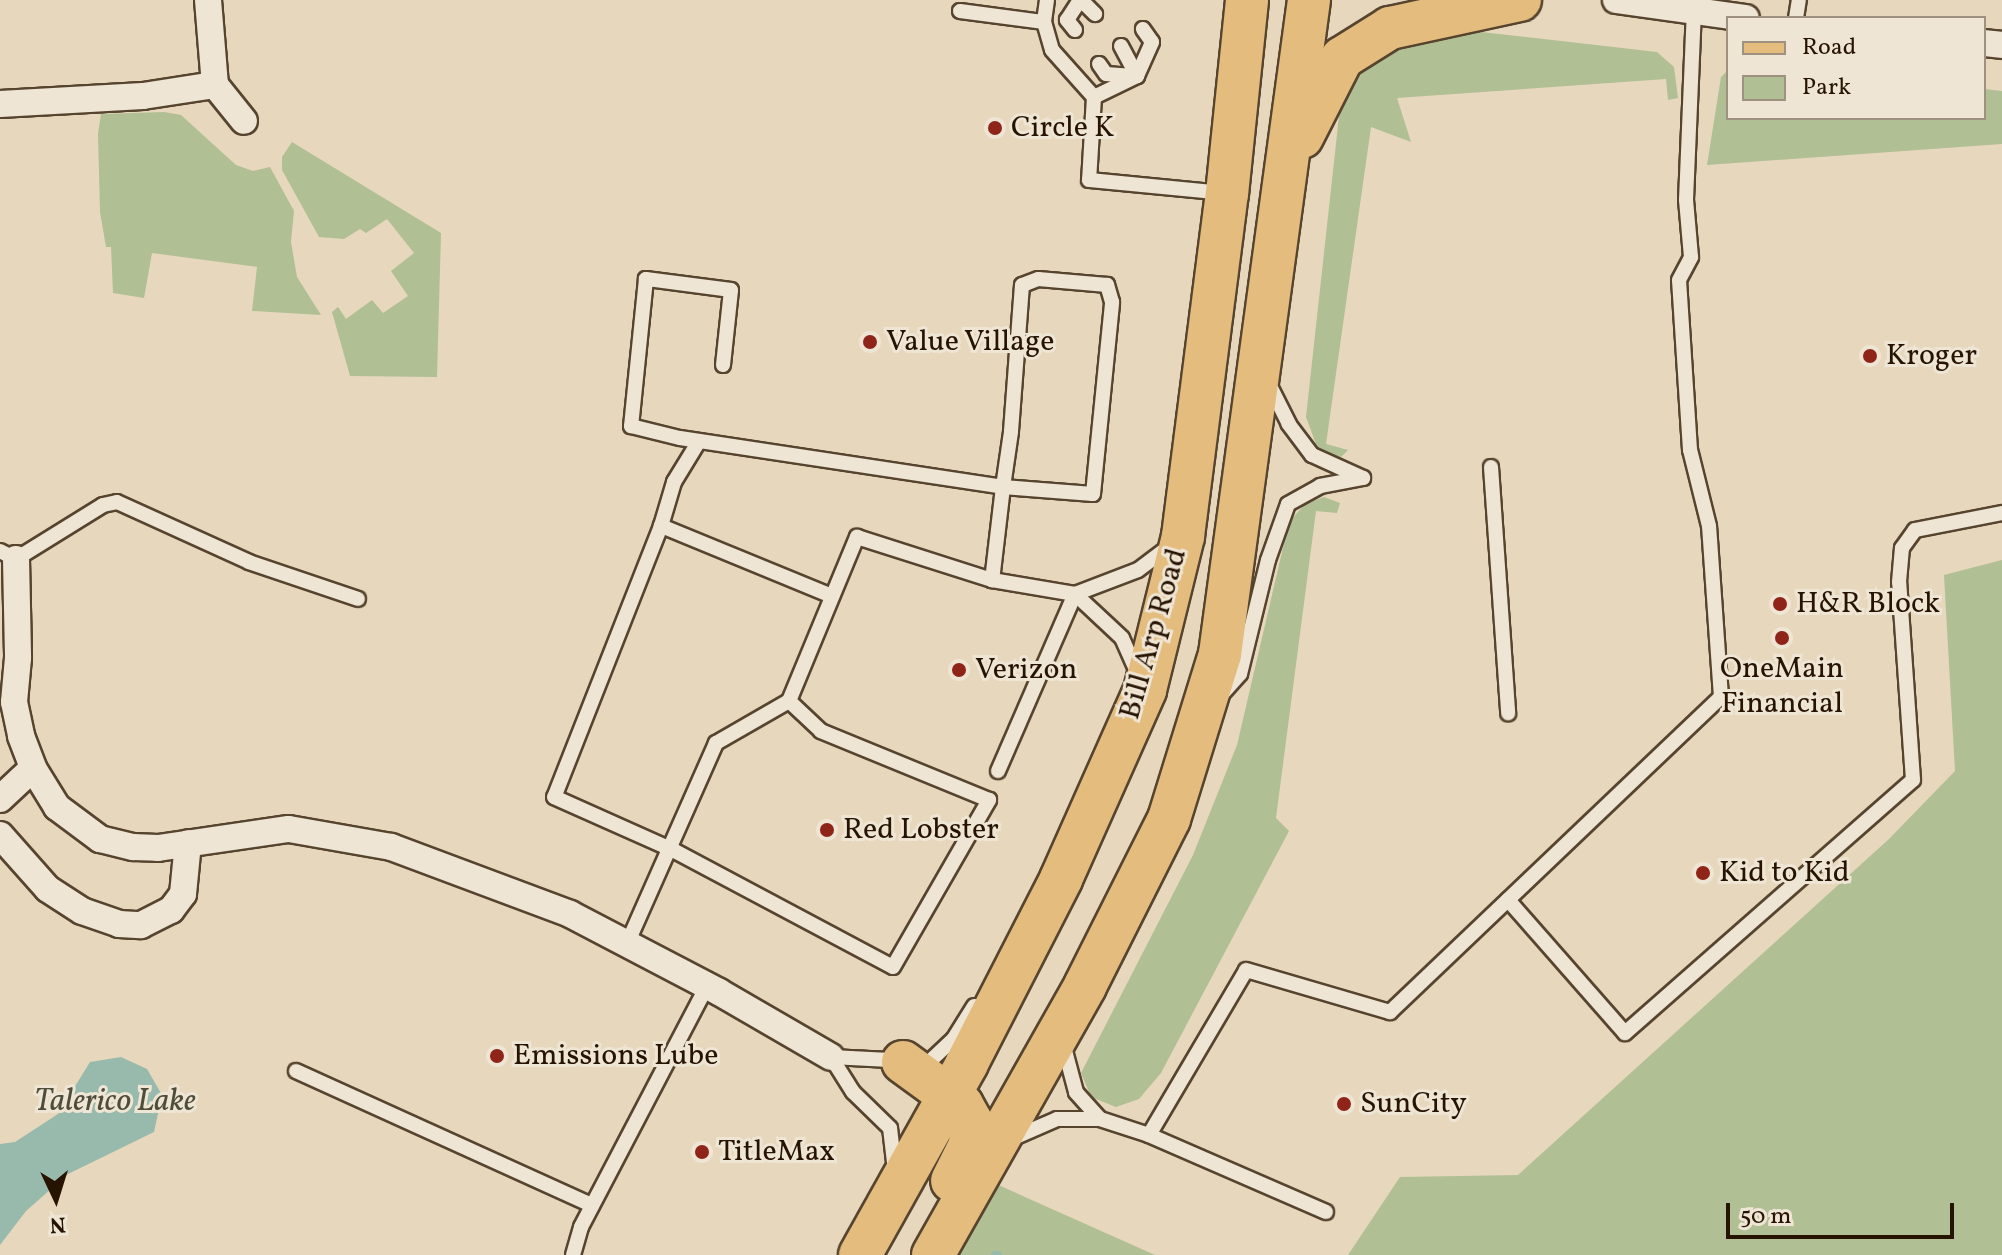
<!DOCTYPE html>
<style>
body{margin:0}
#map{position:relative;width:2002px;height:1255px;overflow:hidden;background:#e7d7bd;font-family:Vollkorn,serif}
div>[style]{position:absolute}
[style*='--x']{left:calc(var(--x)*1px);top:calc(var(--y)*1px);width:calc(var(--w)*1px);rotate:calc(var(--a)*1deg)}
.green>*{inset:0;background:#b1bf94}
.water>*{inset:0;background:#97baac}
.stream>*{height:9px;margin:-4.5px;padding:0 4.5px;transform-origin:4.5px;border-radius:4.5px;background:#97baac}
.roads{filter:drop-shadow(2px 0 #56442f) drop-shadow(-2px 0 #56442f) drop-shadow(0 2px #56442f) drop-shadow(0 -2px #56442f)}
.lane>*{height:14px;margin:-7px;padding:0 7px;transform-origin:7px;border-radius:7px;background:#efe5d4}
.street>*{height:26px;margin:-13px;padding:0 13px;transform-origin:13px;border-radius:13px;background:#efe5d4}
.primary>*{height:42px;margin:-21px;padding:0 21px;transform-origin:21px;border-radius:21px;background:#e4bc7e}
.dots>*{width:22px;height:22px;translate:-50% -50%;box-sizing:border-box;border:4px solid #efe5d4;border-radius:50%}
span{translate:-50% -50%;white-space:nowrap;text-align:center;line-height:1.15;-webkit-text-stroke:6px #efe5d4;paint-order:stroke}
.poi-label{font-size:30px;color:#261300}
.left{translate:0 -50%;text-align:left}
.street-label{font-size:30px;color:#261300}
.water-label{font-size:32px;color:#4e4d3c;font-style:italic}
.legend{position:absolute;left:1726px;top:16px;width:260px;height:104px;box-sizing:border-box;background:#efe5d4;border:2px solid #9f917f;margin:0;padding:10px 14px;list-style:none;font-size:24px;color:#261300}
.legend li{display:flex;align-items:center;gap:16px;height:40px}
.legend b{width:40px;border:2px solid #9f917f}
.north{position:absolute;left:16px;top:1159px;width:80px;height:80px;-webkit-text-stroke:6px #efe5d4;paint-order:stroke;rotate:176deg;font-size:22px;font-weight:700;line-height:32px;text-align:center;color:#261300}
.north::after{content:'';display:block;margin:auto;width:28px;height:36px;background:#261300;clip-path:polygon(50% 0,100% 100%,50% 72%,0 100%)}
.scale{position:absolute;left:1726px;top:1203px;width:228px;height:36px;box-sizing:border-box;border:4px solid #261300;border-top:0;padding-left:10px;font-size:24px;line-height:28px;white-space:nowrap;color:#261300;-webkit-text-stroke:6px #efe5d4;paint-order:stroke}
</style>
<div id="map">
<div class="green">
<i style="clip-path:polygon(1446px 28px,1657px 52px,1674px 67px,1678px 98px,1668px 100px,1666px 79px,1397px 98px,1411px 142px,1371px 127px,1326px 444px,1348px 450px,1341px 457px,1325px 454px,1316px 444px,1306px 417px,1341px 98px,1363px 64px,1413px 30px)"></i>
<i style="clip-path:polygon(1728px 70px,1728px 118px,1984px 118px,1984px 89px,2002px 91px,2002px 144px,1707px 165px,1721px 77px)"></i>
<i style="clip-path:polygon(164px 112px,181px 115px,236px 165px,253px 171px,270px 167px,294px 211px,291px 242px,297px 277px,321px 315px,252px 311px,257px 267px,152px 253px,144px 298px,113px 293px,111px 247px,106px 247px,100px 212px,98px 134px,101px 114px)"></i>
<i style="clip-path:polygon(292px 142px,441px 233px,437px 377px,350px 376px,332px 312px,338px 307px,346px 319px,372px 300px,383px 313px,408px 296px,391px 271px,414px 253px,387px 219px,366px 233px,360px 229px,344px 239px,319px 237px,282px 170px,282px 157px)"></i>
<i style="clip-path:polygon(1324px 497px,1340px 503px,1337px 513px,1316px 511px,1276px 818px,1289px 831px,1161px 1073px,1139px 1099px,1116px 1107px,1091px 1097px,1081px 1073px,1193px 855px,1237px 745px,1289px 522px,1305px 504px)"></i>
<i style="clip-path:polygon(2002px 560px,2002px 1255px,1348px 1255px,1400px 1177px,1518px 1175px,1889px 839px,1955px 771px,1944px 575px)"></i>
<i style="clip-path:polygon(978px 1176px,1155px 1255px,933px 1255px)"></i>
</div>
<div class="water">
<i style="clip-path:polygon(121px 1057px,147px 1069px,162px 1095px,154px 1132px,68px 1174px,26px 1211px,0 1245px,0 1144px,15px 1142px,58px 1114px,90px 1062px)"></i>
</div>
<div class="stream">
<i style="--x:995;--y:1255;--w:2;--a:0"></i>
</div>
<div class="roads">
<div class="lane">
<i style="--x:1047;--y:0;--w:22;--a:98"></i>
<i style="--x:1044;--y:22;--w:29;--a:74"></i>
<i style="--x:1052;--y:50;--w:63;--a:48.2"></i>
<i style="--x:1094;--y:97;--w:83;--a:93.4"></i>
<i style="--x:1089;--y:180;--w:135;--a:5.5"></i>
<i style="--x:1081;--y:0;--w:20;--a:45"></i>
<i style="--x:960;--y:11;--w:85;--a:7.5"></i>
<i style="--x:1796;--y:18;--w:18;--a:-81"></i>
<i style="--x:1075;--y:30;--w:13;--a:-129"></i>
<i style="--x:1067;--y:20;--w:24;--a:-57"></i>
<i style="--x:1099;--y:64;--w:12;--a:55"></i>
<i style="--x:1106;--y:74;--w:31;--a:4"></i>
<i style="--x:1137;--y:76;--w:37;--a:-66"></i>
<i style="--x:1152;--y:42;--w:16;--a:-125"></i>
<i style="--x:1094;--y:97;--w:48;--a:-26"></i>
<i style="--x:1137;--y:76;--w:34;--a:-118"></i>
<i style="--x:723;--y:365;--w:75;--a:-83.9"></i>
<i style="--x:731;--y:290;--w:86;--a:-172.6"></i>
<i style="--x:646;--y:279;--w:148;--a:95.8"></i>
<i style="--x:631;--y:426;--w:50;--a:13.8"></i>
<i style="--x:680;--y:438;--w:327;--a:8.6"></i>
<i style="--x:1003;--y:487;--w:90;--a:4.4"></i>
<i style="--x:1093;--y:494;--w:193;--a:-84.3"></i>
<i style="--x:1112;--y:302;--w:18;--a:-106"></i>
<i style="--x:1107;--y:285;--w:69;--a:-175"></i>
<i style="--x:1038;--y:279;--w:17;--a:159"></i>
<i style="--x:1022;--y:285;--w:147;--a:94.3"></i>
<i style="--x:1011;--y:432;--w:56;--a:98.3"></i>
<i style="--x:1003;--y:487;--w:94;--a:96.7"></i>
<i style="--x:1491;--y:467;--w:247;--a:86"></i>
<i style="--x:661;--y:526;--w:46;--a:-73.5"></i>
<i style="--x:674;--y:482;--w:48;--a:-58.6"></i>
<i style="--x:0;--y:551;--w:18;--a:27"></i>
<i style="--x:16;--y:559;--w:102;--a:-31.8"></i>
<i style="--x:103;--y:505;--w:14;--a:-12"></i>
<i style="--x:117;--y:502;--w:145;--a:24.4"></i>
<i style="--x:249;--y:562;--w:115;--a:18.7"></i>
<i style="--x:1075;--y:594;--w:64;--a:43.1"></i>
<i style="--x:1122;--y:638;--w:39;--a:66"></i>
<i style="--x:832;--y:596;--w:185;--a:-157.7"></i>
<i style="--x:661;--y:526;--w:291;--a:111.5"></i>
<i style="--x:554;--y:797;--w:128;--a:24"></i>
<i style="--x:671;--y:849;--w:251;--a:28"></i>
<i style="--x:893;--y:967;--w:193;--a:-60.1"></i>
<i style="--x:989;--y:800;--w:182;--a:-157.7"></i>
<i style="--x:821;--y:731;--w:44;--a:-136.8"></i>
<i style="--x:789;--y:701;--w:178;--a:-67.5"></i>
<i style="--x:857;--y:537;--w:142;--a:17.7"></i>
<i style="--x:992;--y:580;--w:84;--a:9.6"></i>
<i style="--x:1075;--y:594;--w:67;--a:-20.9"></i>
<i style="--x:1138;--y:570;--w:39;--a:-37"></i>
<i style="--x:1222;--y:694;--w:27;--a:-48"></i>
<i style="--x:1240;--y:674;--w:117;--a:-76.2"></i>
<i style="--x:1268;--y:560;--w:59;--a:-70.3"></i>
<i style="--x:1288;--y:504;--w:37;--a:-29"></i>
<i style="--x:1320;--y:486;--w:44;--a:-10.5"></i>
<i style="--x:1363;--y:478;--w:56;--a:-155.7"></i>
<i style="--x:1312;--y:455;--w:39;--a:-127"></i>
<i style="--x:1289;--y:424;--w:45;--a:-116.6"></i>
<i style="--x:998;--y:771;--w:193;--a:-66.5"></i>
<i style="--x:1508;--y:900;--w:177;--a:48.7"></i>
<i style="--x:1625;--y:1033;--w:383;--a:-41.3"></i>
<i style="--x:1913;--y:780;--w:198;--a:-94"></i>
<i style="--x:1899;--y:582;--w:34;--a:-85"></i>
<i style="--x:1902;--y:548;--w:22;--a:-54"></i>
<i style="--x:1915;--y:530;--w:89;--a:-11.1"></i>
<i style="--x:627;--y:944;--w:220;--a:-66.1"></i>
<i style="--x:716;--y:743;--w:84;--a:-29.9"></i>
<i style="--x:296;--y:1071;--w:325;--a:24.4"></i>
<i style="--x:1100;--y:1119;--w:52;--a:18.1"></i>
<i style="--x:1149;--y:1135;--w:191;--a:-59.5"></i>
<i style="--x:1246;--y:970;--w:150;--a:16.3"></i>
<i style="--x:1390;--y:1012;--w:457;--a:-43.6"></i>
<i style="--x:1721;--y:697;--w:171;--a:-94"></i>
<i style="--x:1709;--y:526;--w:78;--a:-104"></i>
<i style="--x:1690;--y:450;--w:170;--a:-93.7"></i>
<i style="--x:1679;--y:280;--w:26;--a:-62"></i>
<i style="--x:1691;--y:257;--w:57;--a:-95"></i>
<i style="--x:1686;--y:200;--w:189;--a:-87.6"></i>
<i style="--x:1149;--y:1135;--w:193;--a:23.5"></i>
<i style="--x:1011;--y:1139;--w:50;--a:-23.5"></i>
<i style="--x:1057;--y:1119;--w:43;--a:0"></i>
<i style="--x:1100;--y:1119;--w:36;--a:-132"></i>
<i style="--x:1076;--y:1092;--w:51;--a:-104.9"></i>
<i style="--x:895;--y:1171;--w:43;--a:-96.6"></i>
<i style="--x:890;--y:1128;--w:52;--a:-135.8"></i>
<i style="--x:853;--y:1092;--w:41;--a:-122.2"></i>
<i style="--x:831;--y:1057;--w:98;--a:2.9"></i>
<i style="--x:929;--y:1062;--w:33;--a:-43"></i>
<i style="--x:953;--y:1040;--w:40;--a:-58"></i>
<i style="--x:573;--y:1255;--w:29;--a:-74"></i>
<i style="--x:581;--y:1227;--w:272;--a:-62.4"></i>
</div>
<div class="street">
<i style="--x:208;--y:0;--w:85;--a:85.3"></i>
<i style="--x:215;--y:85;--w:46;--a:51.1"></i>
<i style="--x:1616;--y:0;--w:131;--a:7.9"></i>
<i style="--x:1984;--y:43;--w:18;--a:6"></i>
<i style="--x:0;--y:104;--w:143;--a:-3.2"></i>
<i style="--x:143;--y:96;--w:73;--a:-8.7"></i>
<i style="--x:16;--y:559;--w:99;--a:88.8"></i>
<i style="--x:18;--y:658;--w:44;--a:95.2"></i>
<i style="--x:14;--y:702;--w:35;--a:78"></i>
<i style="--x:21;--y:736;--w:34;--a:69"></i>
<i style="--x:33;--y:768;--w:46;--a:58.4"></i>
<i style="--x:57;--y:807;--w:54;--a:36.7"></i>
<i style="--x:100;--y:839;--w:34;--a:14"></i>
<i style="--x:133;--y:847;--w:25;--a:2"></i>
<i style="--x:158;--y:848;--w:132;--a:-8.3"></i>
<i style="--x:289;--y:829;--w:104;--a:10"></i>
<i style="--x:391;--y:847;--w:191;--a:20.5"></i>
<i style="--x:570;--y:914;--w:168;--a:27.6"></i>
<i style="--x:719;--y:992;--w:129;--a:30.1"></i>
<i style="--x:0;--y:799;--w:45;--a:-43.2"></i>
<i style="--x:0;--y:835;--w:72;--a:48.4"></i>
<i style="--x:48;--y:889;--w:40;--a:32.9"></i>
<i style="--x:82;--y:911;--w:39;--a:19"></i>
<i style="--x:119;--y:924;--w:22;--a:3"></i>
<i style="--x:141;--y:925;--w:34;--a:-27"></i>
<i style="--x:171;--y:910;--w:20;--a:-53"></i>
<i style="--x:183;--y:894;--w:51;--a:-84.4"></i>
</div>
<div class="primary">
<i style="--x:1302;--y:137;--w:89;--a:-63.1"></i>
<i style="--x:1342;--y:58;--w:57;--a:-32"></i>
<i style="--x:1390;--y:28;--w:133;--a:-12.2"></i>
<i style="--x:903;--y:1062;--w:73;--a:36.1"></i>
<i style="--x:962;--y:1105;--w:18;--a:61"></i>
<i style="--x:971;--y:1121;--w:24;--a:92"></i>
<i style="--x:970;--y:1145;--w:40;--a:116.6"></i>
<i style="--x:860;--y:1255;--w:218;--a:-60.8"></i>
<i style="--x:966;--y:1065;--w:209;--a:-62.9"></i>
<i style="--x:1061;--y:879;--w:207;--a:-66"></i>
<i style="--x:1145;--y:690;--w:159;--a:-76.1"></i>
<i style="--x:1183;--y:536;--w:345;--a:-82.7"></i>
<i style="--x:1227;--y:194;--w:195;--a:-84.1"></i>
<i style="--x:933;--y:1255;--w:309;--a:-60.5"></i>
<i style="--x:1085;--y:986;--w:187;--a:-63.3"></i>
<i style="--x:1169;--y:819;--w:173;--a:-72.8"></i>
<i style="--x:1220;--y:654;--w:660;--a:-82.25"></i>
</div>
</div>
<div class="dots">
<i style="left:995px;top:128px;background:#8f2418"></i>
<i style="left:870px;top:342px;background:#8f2418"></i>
<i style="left:1870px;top:356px;background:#8f2418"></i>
<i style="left:1780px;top:604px;background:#8f2418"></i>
<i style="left:1782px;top:638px;background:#8f2418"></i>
<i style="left:959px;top:670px;background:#8f2418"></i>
<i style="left:827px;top:830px;background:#8f2418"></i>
<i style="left:1703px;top:873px;background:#8f2418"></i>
<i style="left:497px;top:1056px;background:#8f2418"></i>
<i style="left:1344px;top:1104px;background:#8f2418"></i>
<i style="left:702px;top:1152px;background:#8f2418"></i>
</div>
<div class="poi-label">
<span class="left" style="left:1011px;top:128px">Circle K</span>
<span class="left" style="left:886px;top:342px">Value Village</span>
<span class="left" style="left:1886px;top:356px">Kroger</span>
<span class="left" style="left:1796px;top:604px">H&amp;R Block</span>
<span style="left:1782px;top:686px">OneMain<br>Financial</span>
<span class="left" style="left:975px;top:670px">Verizon</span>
<span class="left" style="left:843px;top:830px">Red Lobster</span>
<span class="left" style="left:1719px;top:873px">Kid to Kid</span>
<span class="left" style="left:513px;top:1056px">Emissions Lube</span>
<span class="left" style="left:1360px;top:1104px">SunCity</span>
<span class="left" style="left:718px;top:1152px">TitleMax</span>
</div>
<div class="street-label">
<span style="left:1154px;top:634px;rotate:-74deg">Bill Arp Road</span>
</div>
<div class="water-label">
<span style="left:115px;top:1102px">Talerico Lake</span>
</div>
<ul class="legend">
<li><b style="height:10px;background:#e4bc7e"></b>Road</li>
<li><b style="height:22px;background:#b1bf94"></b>Park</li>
</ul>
<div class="north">N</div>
<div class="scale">50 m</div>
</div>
